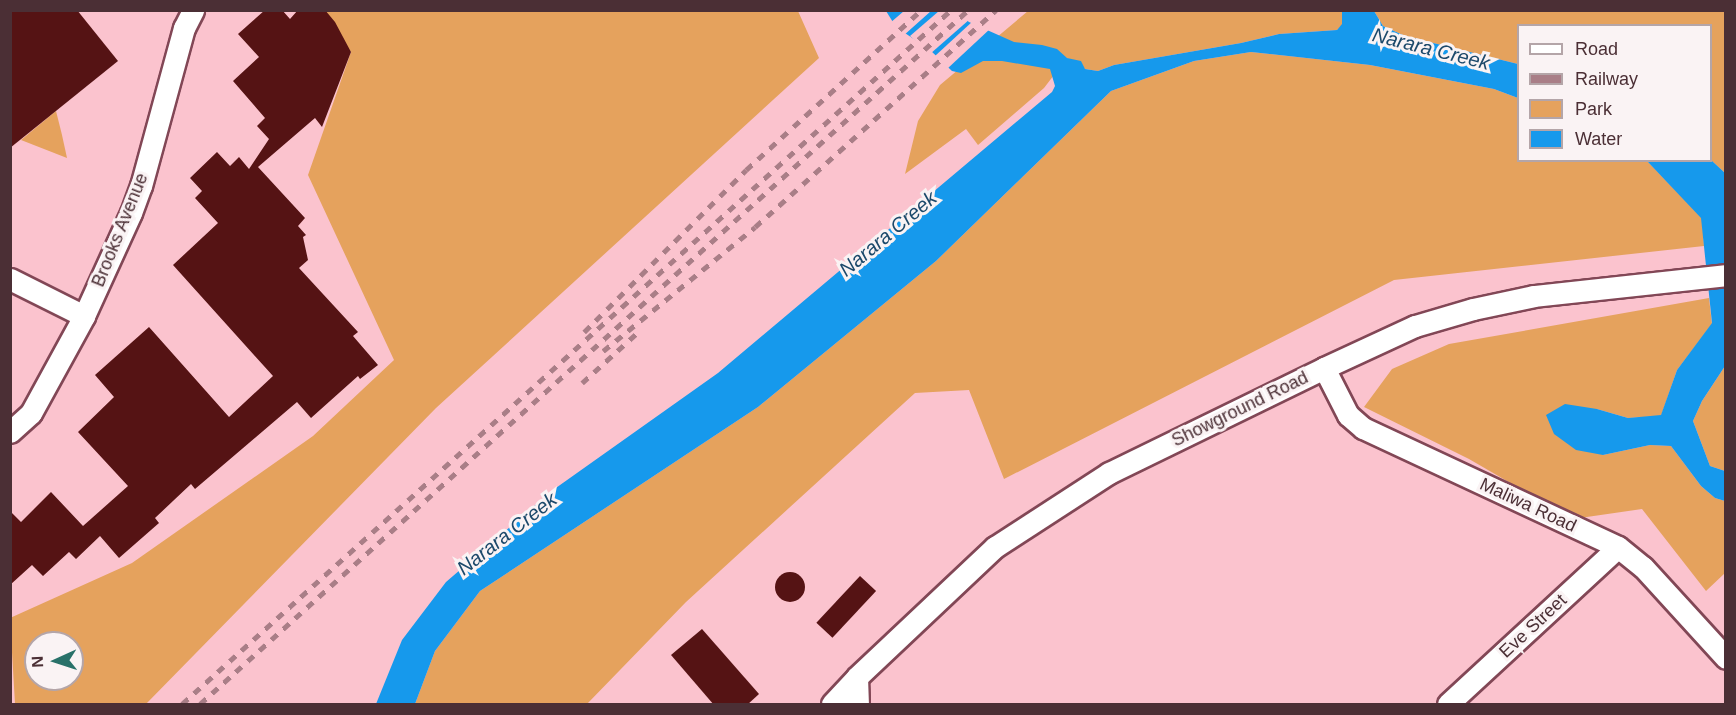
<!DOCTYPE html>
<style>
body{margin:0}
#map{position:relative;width:1736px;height:715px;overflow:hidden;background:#fbc3ce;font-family:Arial,sans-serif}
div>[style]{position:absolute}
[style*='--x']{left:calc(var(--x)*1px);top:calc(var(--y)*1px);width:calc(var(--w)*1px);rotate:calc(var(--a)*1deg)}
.green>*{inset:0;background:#e5a25d}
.water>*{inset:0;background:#1699ec}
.pier>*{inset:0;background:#fbc3ce}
.building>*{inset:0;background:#551314;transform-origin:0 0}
.round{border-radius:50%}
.roads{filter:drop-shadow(2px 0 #824756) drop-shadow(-2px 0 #824756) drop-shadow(0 2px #824756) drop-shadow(0 -2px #824756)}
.minor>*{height:21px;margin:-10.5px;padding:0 10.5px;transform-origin:10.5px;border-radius:10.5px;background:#fff}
.rail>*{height:4.5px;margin-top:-2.25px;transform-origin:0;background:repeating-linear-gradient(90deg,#a97e87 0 8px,transparent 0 16px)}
span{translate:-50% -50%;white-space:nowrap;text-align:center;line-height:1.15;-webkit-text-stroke:6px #faf3f4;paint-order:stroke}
.street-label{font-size:18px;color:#4b2f35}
.water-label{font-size:20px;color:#1c496b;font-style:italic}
.frame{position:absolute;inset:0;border:12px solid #4b2f35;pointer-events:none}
.legend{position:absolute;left:1517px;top:24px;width:195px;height:138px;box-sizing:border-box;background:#faf3f4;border:2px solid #b4a5a8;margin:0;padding:8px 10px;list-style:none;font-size:18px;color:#4b2f35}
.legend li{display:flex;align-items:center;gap:12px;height:30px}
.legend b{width:30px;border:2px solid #b4a5a8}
.north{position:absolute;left:24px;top:631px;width:60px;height:60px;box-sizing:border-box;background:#faf3f4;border:2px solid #b4a5a8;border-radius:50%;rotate:267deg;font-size:16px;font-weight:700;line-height:24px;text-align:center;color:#4b2f35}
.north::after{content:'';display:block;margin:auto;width:21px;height:27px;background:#297169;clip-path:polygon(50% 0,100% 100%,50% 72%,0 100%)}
</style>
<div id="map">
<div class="green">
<i style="clip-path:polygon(evenodd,320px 11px,798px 11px,819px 58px,436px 408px,146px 704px,15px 704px,10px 618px,132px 563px,313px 436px,394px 360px,308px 175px,351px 52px,320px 11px,36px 643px,72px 643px,72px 679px,36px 679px,36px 643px)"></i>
<i style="clip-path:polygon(1028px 11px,1342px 11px,1342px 25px,1337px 30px,1279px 34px,1241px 43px,1114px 65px,1098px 71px,1085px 69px,1067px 58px,1044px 88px,978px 145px,966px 129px,905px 174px,918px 121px,940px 85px)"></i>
<i style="clip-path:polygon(1374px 11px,1725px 11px,1725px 173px,1711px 160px,1710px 26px,1518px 26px,1518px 64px,1405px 36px,1383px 26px)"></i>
<i style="clip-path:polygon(1251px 52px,1370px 65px,1494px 89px,1518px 98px,1518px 160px,1647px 161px,1702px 218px,1704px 246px,1394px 280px,1004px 479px,969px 390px,915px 393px,686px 602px,587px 704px,415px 704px,435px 651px,480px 591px,758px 407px,936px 261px,1111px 91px,1194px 61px)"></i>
<i style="clip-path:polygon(56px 111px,62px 135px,67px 158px,21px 140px)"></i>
<i style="clip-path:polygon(1709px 298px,1712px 324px,1677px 370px,1661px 416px,1628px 418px,1597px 409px,1603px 455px,1650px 445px,1671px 446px,1701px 486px,1715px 498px,1725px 501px,1725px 573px,1706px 591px,1642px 509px,1573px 519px,1469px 459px,1364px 407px,1392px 369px,1449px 344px)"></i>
<i style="clip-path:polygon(1725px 366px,1725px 471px,1710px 466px,1693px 421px,1702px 401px)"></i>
</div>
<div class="water">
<i style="clip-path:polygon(1342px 10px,1374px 11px,1383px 26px,1405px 36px,1518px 64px,1518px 98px,1494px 89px,1370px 65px,1251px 52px,1194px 61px,1111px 91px,936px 261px,758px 407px,480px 591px,435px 651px,415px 704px,376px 704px,402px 640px,446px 582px,553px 490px,718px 373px,1052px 92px,1055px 86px,1050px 69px,1002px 61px,983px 61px,961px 73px,952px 71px,930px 50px,896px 27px,886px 11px,955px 11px,969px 22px,1014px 42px,1042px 45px,1057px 49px,1067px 58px,1081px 61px,1085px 69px,1098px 71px,1114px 65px,1241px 43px,1279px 34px,1337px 30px,1342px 24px)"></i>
<i style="clip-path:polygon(1711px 160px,1725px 173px,1725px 366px,1702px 401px,1693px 421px,1710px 466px,1725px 471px,1725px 501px,1715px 498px,1701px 486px,1671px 446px,1650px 445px,1603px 455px,1576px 450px,1554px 434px,1546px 415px,1565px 404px,1597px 409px,1628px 418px,1661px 415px,1677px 370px,1712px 323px,1701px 218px,1647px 161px)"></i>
</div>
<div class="pier">
<i style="clip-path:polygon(959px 10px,970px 19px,930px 54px,910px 36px,939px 11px)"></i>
<i style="clip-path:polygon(904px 11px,904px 10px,931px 11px,903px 36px,890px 23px)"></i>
<i style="clip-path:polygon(973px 21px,991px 28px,947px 69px,935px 56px)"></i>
</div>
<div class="building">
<i style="clip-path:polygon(10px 10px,77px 10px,118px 61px,10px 148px)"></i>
<i style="clip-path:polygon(265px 10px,282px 10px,290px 19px,298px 10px,325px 10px,335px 22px,351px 52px,322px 127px,315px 118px,258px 167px,305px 218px,298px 226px,306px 235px,303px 237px,308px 260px,299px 268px,358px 332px,353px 336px,378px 365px,360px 379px,358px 376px,311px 418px,297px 402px,195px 489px,191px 484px,155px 518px,159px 523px,119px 558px,100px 536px,76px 559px,69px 552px,43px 576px,32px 565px,10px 585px,10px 511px,21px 522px,51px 492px,83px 526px,128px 486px,78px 432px,114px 397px,95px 375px,149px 327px,229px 417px,273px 376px,173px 265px,218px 223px,195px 198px,202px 191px,190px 178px,217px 152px,230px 166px,239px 157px,249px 169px,269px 139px,257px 126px,265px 118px,233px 81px,259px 57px,238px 34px)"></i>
<i class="round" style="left:775px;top:572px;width:30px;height:30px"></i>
<i style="left:860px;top:576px;width:22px;height:64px;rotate:43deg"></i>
<i style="clip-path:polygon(702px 629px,759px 694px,747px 705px,714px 705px,671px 655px)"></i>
</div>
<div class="roads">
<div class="minor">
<i style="--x:10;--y:279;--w:83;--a:26.6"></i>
<i style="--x:1324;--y:368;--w:53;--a:62.9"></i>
<i style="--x:1348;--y:415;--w:20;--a:41"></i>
<i style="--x:1363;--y:428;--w:281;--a:25"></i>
<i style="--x:1618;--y:547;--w:32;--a:39"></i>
<i style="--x:1643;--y:567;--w:123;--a:47.6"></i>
<i style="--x:10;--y:432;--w:28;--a:-42"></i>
<i style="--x:31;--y:413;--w:111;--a:-61.3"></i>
<i style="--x:84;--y:316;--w:113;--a:-65.5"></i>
<i style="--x:131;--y:213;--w:29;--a:-70"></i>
<i style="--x:141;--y:186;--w:164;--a:-74.8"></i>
<i style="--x:184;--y:28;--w:20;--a:-63"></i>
<i style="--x:857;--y:677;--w:27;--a:88"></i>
<i style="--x:832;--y:704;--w:37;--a:-47"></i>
<i style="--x:857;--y:677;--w:190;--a:-43.3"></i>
<i style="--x:995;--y:547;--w:136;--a:-33"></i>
<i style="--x:1109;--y:473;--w:239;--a:-26"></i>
<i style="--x:1324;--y:368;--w:100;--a:-24.8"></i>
<i style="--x:1415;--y:326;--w:60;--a:-16.3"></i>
<i style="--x:1473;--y:309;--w:62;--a:-12"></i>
<i style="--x:1534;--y:296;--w:193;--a:-6.2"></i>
<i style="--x:1448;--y:704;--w:231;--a:-42.7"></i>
</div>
</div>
<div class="rail">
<i style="--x:584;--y:332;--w:229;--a:-45"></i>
<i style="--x:746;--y:170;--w:237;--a:-42.4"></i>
<i style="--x:603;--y:351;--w:196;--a:-39.2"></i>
<i style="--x:755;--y:227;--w:324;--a:-42"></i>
<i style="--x:582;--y:383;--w:74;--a:-42.3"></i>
<i style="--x:182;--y:704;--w:1036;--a:-42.07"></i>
<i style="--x:200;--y:704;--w:1035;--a:-42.1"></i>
</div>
<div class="street-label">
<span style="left:120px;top:230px;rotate:-68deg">Brooks Avenue</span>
<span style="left:1240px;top:409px;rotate:-26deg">Showground Road</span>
<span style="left:1528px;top:505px;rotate:25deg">Maliwa Road</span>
<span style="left:1533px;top:626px;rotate:-43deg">Eve Street</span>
</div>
<div class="water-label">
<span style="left:1431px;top:49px;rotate:14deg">Narara Creek</span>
<span style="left:888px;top:234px;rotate:-40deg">Narara Creek</span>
<span style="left:507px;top:534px;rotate:-38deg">Narara Creek</span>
</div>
<div class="frame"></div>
<ul class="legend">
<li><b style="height:8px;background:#fff"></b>Road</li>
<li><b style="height:8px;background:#a97e87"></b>Railway</li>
<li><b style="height:16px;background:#e5a25d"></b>Park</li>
<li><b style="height:16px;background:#1699ec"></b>Water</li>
</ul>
<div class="north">N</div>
</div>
